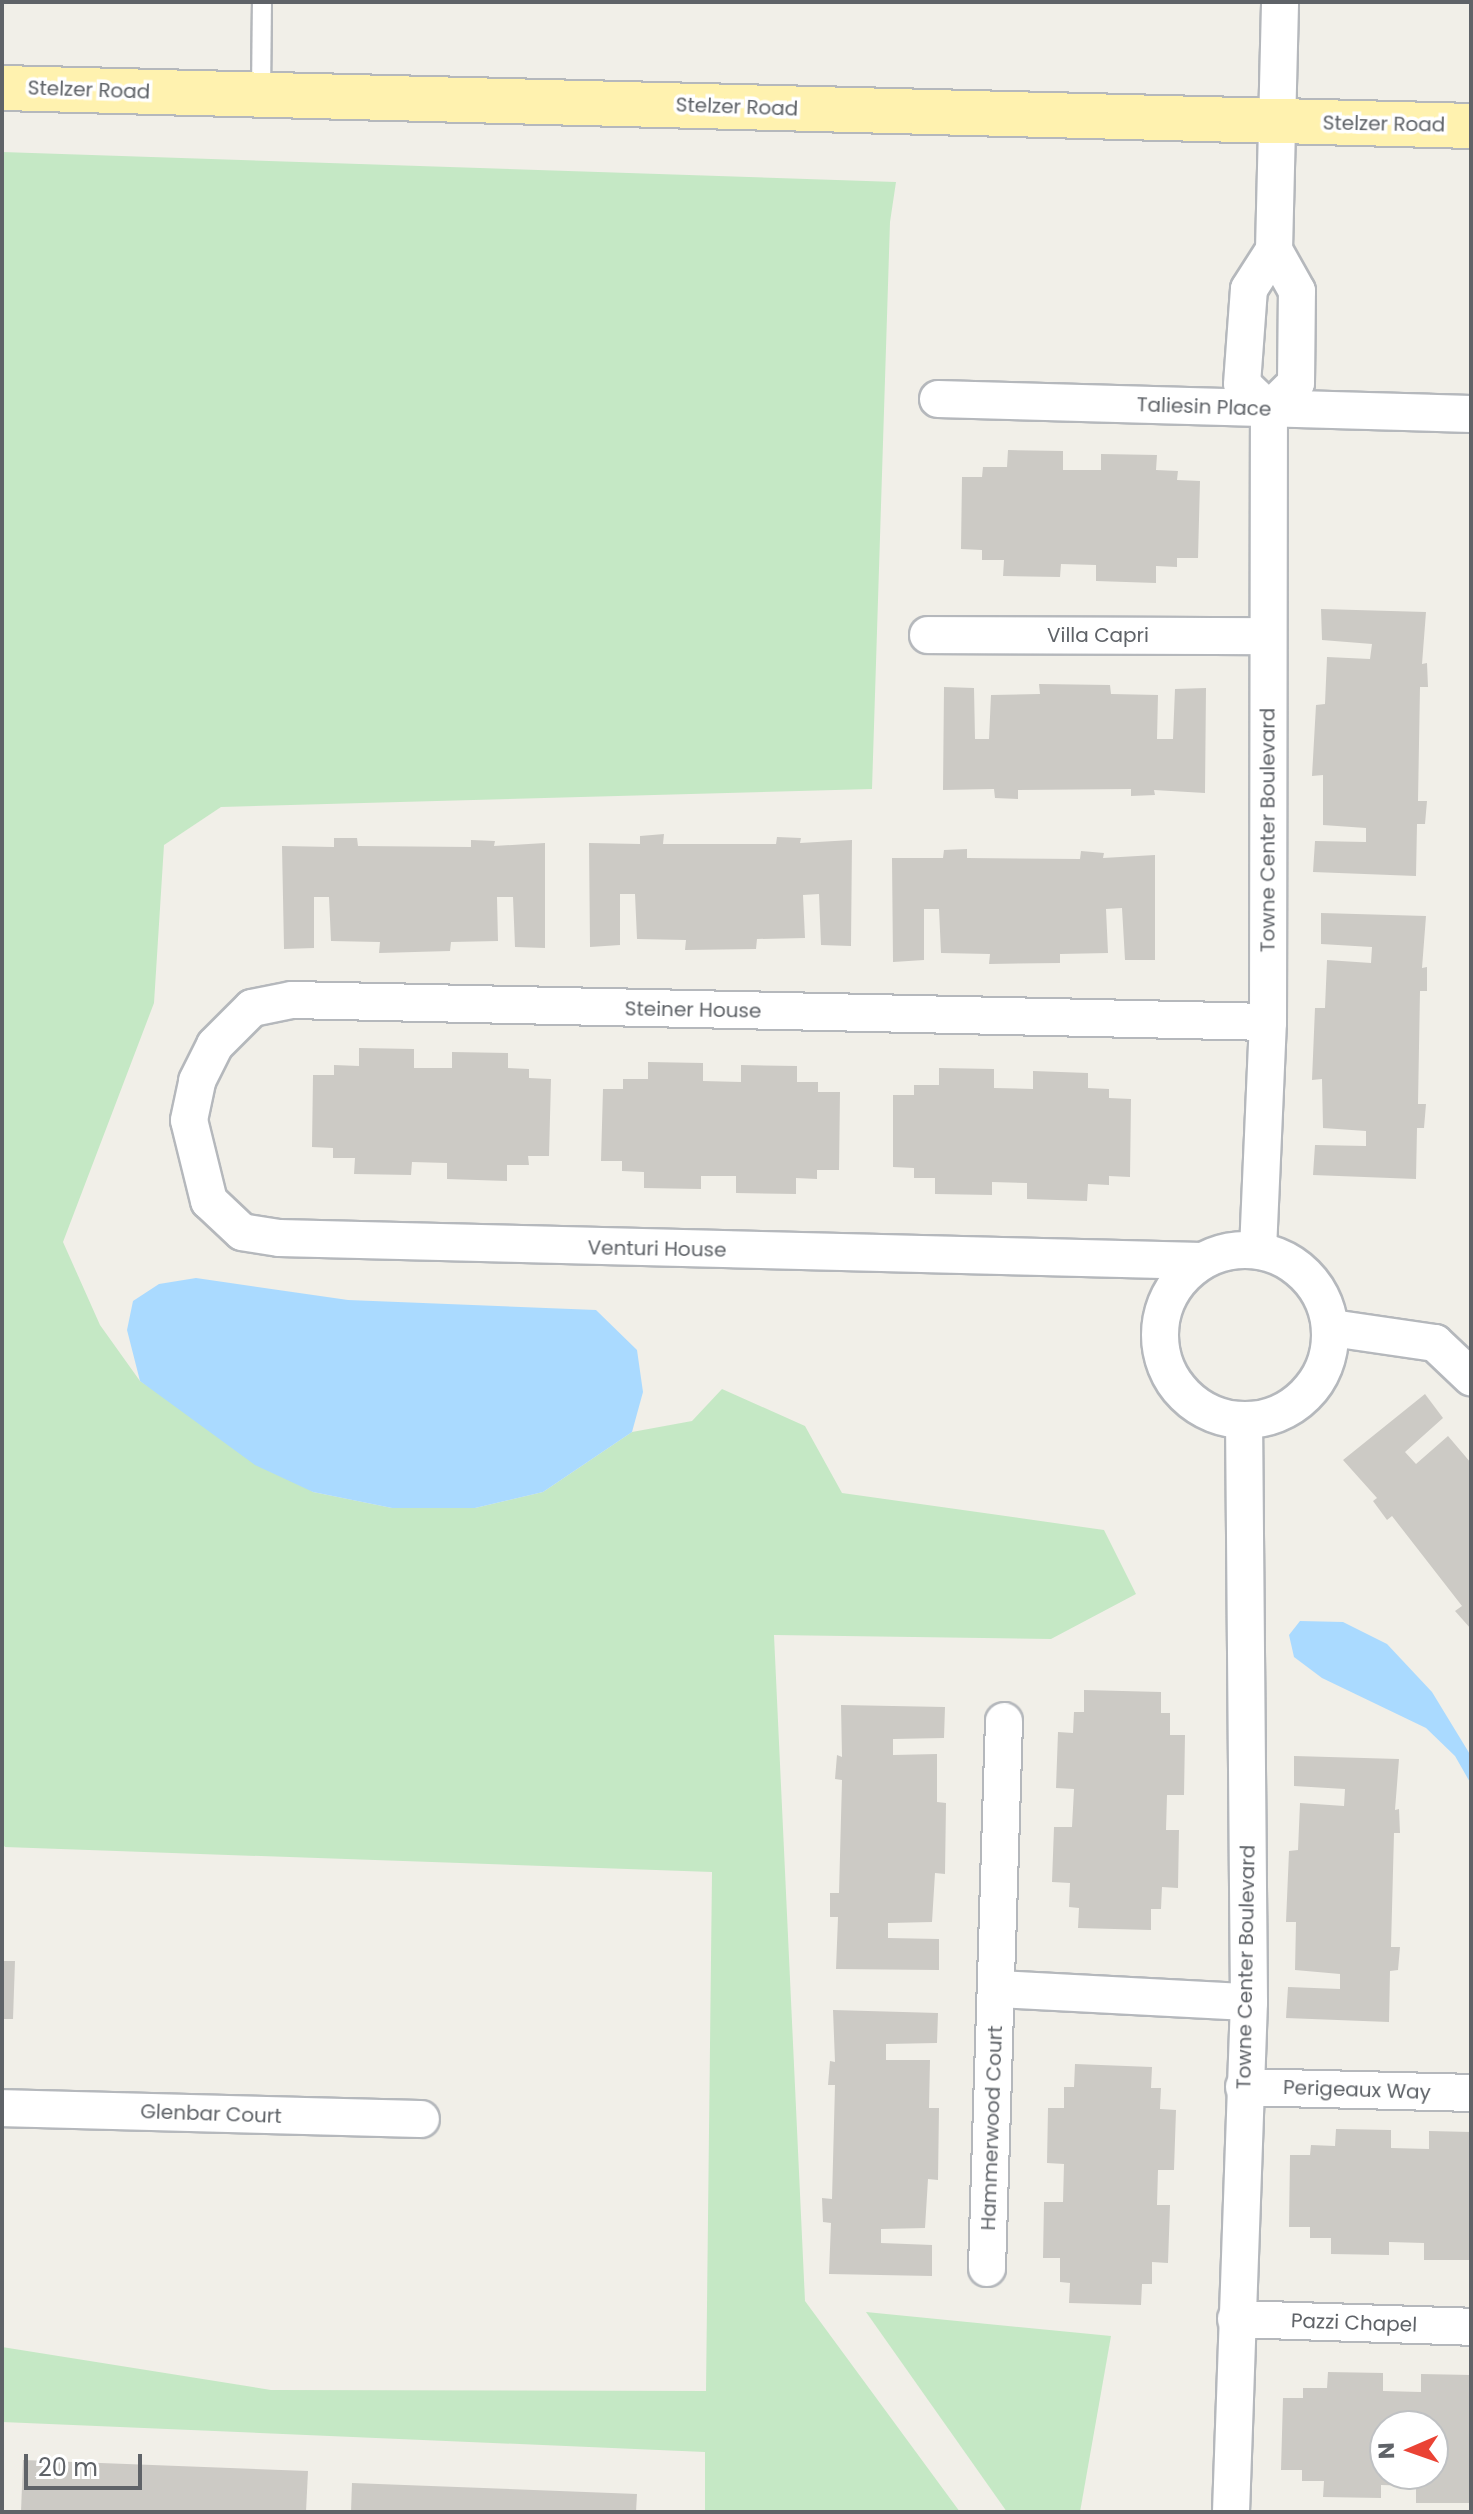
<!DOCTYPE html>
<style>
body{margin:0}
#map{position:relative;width:1473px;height:2514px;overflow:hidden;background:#f1efe8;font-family:Poppins,sans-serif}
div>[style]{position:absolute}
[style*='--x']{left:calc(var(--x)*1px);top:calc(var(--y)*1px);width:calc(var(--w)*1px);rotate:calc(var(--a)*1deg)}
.green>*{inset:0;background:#c5e8c5}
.water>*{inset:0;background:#aadaff}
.building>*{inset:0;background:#cccac5}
.roads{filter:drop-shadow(2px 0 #b5b8bc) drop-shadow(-2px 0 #b5b8bc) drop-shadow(0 2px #b5b8bc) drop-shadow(0 -2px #b5b8bc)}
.lane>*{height:18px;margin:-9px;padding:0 9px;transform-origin:9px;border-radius:9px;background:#fff}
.street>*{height:36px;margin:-18px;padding:0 18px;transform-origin:18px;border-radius:18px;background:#fff}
.street>.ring{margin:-18px;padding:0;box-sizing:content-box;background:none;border:36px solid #fff;border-radius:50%}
.primary>*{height:44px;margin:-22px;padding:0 22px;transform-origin:22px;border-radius:22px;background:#fff2af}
span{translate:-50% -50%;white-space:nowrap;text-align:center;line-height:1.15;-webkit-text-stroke:7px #fff;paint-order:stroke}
.street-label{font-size:20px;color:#5f6368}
.frame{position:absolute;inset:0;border:4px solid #5f6368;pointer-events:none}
.north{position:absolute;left:1369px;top:2410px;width:80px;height:80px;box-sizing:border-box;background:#fff;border:2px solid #bfc1c3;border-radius:50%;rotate:268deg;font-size:22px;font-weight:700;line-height:32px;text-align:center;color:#5f6368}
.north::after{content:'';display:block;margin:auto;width:28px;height:36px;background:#ea4335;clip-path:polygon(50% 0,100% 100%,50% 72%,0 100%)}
.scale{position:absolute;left:24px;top:2454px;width:118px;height:36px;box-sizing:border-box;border:4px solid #5f6368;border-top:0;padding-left:10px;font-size:24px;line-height:28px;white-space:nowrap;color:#5f6368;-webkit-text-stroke:6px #fff;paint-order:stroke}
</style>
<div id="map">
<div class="green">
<i style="clip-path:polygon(2px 152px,896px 182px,890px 222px,872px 789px,221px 807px,164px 845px,154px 1003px,63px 1242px,100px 1325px,140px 1381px,313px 1492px,392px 1508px,475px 1508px,543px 1492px,632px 1432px,692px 1421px,722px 1389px,805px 1426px,842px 1493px,1104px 1530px,1136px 1594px,1051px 1639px,774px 1635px,805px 2301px,960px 2512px,705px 2512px,705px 2452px,2px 2422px,2px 2347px,271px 2390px,706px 2391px,712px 1872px,5px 1847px,2px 1843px)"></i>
<i style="clip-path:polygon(866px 2312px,1111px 2336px,1080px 2512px,1007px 2512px)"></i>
</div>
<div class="water">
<i style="clip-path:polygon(196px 1278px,348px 1300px,596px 1310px,637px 1350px,643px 1392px,632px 1432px,543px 1492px,475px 1508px,392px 1508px,313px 1492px,255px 1465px,140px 1381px,127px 1330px,133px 1301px,159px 1284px)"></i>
<i style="clip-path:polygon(1300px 1621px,1343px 1622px,1387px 1644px,1432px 1692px,1471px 1756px,1471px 1784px,1455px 1756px,1426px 1728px,1322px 1678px,1294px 1657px,1289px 1635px)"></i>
</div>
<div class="building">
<i style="clip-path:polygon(1008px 450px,1063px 451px,1063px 470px,1101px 470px,1101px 454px,1157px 455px,1156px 470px,1178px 471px,1177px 480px,1200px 481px,1198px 558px,1177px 558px,1177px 567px,1156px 566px,1156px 583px,1096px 581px,1096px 565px,1061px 564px,1060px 577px,1003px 576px,1004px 560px,982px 560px,982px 550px,961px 549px,962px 477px,982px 477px,983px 467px,1007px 467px)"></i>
<i style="clip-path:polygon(1321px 609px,1426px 612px,1422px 664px,1427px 663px,1428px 687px,1420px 687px,1418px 801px,1427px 801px,1425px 824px,1417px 824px,1416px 876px,1313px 872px,1315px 841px,1366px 842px,1366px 828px,1323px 825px,1323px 775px,1312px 776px,1316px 705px,1325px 704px,1327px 657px,1370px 659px,1372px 644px,1322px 640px)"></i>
<i style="clip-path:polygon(1039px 684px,1110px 685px,1111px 694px,1158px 695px,1157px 739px,1173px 739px,1175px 689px,1206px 688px,1205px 793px,1154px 790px,1155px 795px,1131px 796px,1131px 789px,1018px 790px,1018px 799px,995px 798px,994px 789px,943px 790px,944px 687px,974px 688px,975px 739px,989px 739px,991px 695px,1040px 694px)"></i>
<i style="clip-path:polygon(664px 834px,663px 844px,776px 844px,777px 837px,801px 838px,800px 843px,852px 840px,851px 946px,821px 945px,819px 894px,803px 895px,805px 938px,757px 939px,756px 949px,685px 950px,686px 940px,637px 939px,635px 894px,620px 894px,620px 945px,590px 947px,589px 843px,640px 844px,640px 836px)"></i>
<i style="clip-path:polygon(334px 838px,357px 838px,358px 846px,471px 847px,471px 840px,495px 841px,494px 846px,545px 843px,545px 948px,515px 947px,513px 897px,497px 897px,498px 941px,451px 942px,450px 951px,379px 953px,380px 942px,331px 941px,329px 897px,314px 897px,314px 948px,284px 949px,282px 846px,334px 847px)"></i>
<i style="clip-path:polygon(967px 849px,967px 858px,1080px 859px,1081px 851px,1104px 853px,1103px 858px,1155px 855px,1155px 960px,1125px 960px,1122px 908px,1106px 909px,1108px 953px,1060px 954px,1060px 963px,989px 964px,990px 954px,941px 953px,939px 909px,924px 909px,924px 960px,893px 962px,892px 858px,943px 858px,944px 850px)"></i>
<i style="clip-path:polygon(1321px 913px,1426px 916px,1422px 968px,1427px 967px,1427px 991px,1420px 991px,1418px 1104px,1426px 1104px,1424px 1128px,1417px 1128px,1416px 1179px,1313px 1175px,1315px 1145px,1366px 1146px,1366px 1131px,1323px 1128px,1322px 1079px,1312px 1080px,1315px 1008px,1325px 1008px,1327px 960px,1371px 963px,1372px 947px,1321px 944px)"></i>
<i style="clip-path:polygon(359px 1048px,414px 1049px,414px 1068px,452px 1068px,452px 1052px,508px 1053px,508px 1068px,529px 1069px,529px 1078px,551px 1079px,549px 1156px,528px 1156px,529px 1165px,507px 1165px,507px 1181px,447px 1179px,447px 1163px,412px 1162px,411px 1175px,354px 1174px,355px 1158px,333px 1158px,333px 1148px,312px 1147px,313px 1075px,334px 1075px,334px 1065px,359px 1066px)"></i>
<i style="clip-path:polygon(648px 1062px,703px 1063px,703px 1081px,741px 1082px,741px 1065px,797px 1066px,797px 1082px,818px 1082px,818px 1092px,840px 1092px,839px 1170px,817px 1170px,817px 1179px,796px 1178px,796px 1194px,736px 1193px,736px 1176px,701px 1176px,701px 1189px,644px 1188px,644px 1172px,622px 1171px,622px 1161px,601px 1161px,603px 1089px,623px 1089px,623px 1079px,648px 1079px)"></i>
<i style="clip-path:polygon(939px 1068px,994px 1069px,994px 1088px,1033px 1089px,1033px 1071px,1088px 1073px,1088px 1088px,1109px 1089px,1109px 1098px,1131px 1099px,1130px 1177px,1109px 1176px,1109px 1185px,1088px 1184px,1087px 1201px,1027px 1199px,1027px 1183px,992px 1182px,992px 1195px,935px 1194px,935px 1178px,914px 1178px,914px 1168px,893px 1167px,893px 1095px,914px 1095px,914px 1085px,939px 1085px)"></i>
<i style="clip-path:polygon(1425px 1394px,1443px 1418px,1405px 1452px,1416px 1464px,1448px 1436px,1471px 1463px,1471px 1629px,1455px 1611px,1462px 1606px,1392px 1516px,1387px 1520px,1373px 1501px,1377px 1498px,1343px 1460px)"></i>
<i style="clip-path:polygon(1084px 1690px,1161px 1692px,1161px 1713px,1170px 1713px,1170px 1735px,1185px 1735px,1184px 1795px,1167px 1795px,1166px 1830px,1179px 1830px,1178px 1888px,1162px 1887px,1161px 1909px,1151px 1909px,1151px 1930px,1078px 1928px,1079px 1908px,1069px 1907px,1070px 1883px,1052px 1882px,1054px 1827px,1072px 1827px,1074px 1789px,1056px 1788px,1058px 1732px,1073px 1733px,1074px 1712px,1084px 1712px)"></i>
<i style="clip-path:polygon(841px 1705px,945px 1707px,944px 1738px,893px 1739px,893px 1755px,937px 1754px,937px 1802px,946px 1803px,945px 1874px,935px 1873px,932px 1922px,888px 1923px,888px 1938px,939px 1939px,939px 1970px,836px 1969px,838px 1917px,830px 1917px,830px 1893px,839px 1893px,842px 1780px,835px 1779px,837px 1755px,842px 1757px)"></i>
<i style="clip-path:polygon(1294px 1756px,1399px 1759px,1395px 1810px,1399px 1809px,1400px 1833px,1394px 1833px,1391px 1947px,1400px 1947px,1398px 1970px,1390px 1971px,1389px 2022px,1286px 2018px,1288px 1987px,1340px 1989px,1340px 1974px,1295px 1970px,1296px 1922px,1286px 1922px,1289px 1851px,1298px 1850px,1300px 1803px,1344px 1806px,1345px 1789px,1294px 1786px)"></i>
<i style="clip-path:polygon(2px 1961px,15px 1961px,13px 2019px,2px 2019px)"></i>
<i style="clip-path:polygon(833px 2010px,938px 2013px,937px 2043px,886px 2044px,886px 2060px,930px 2060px,929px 2108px,939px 2108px,938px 2180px,928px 2179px,925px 2228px,881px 2229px,881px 2243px,932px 2245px,932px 2276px,829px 2274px,831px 2223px,823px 2222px,822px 2198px,832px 2199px,835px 2085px,828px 2085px,830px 2061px,835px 2062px)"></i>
<i style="clip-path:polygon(1075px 2064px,1152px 2067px,1151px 2088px,1161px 2088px,1160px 2109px,1176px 2110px,1174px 2170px,1158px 2170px,1157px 2205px,1170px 2205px,1168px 2263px,1152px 2262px,1152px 2284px,1142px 2284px,1141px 2305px,1069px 2303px,1070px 2283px,1060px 2282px,1060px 2258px,1043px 2258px,1044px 2202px,1063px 2202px,1064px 2164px,1047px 2163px,1048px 2108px,1064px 2108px,1064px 2087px,1074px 2087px)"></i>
<i style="clip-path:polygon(1336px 2129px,1391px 2130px,1391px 2148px,1429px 2149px,1429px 2131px,1471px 2132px,1471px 2260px,1424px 2260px,1424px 2243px,1389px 2242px,1389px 2255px,1331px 2254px,1331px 2238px,1310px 2238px,1310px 2227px,1289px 2227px,1290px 2155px,1310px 2155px,1311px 2145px,1335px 2146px)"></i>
<i style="clip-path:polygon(evenodd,1328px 2372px,1383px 2373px,1383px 2391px,1421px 2392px,1421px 2374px,1471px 2375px,1471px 2503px,1416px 2503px,1416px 2486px,1381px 2485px,1381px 2498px,1323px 2497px,1324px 2481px,1302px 2481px,1302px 2470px,1281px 2470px,1283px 2398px,1303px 2398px,1303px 2388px,1327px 2388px,1328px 2372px,1385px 2426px,1433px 2426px,1433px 2474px,1385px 2474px,1385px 2426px)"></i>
<i style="clip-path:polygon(23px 2460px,308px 2471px,306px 2512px,21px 2512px)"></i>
<i style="clip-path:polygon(352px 2483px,637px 2494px,636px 2512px,351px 2512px)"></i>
</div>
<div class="roads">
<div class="lane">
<i style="--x:261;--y:94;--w:92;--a:-89.4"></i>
</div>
<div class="street">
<i style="--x:938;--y:399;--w:533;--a:1.61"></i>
<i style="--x:1269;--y:410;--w:37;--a:-136"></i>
<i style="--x:1242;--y:384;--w:95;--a:-85.8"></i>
<i style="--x:1249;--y:289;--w:46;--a:-57.3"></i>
<i style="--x:928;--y:635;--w:340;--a:0.2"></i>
<i style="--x:1258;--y:1250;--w:228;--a:-87.5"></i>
<i style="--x:1268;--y:1022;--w:612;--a:-89.91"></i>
<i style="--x:1269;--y:410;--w:38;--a:-45"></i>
<i style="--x:1296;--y:383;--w:92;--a:-89.4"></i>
<i style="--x:1297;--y:291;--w:47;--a:-119.3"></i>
<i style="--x:1274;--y:250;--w:248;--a:-88.6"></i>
<i class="ring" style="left:1160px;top:1250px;width:134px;height:134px"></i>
<i style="--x:1202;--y:1261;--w:923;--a:-178.57"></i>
<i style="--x:279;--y:1238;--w:37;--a:-171"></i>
<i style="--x:242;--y:1232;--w:45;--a:-136.8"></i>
<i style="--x:209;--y:1201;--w:83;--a:-103.9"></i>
<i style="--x:189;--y:1120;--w:40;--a:-78"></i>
<i style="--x:197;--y:1081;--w:40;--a:-63.4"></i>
<i style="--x:215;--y:1045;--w:52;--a:-45"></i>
<i style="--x:252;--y:1008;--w:41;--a:-11.3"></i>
<i style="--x:292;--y:1000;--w:976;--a:1.29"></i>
<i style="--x:1332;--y:1328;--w:104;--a:8.3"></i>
<i style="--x:1435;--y:1343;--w:50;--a:43.4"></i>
<i style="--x:997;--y:1989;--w:252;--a:3"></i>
<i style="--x:1244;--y:2087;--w:227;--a:1.5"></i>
<i style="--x:2;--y:2108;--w:419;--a:1.5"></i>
<i style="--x:987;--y:2268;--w:547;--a:-88.22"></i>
<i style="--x:1236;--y:2319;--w:235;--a:1.9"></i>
<i style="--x:1231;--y:2512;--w:510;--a:-87.98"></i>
<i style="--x:1249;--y:2002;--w:580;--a:-90.49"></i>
</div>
<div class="primary">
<i style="--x:2;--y:88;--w:1469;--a:1.48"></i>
</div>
</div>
<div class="street-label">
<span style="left:89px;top:90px;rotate:2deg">Stelzer Road</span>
<span style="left:737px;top:107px;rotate:2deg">Stelzer Road</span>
<span style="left:1384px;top:124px;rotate:1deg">Stelzer Road</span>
<span style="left:1204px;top:407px;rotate:2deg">Taliesin Place</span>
<span style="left:1098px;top:635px">Villa Capri</span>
<span style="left:1268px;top:830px;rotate:-90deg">Towne Center Boulevard</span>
<span style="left:693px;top:1010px;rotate:1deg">Steiner House</span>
<span style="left:657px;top:1249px;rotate:1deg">Venturi House</span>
<span style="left:1246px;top:1967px;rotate:-89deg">Towne Center Boulevard</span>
<span style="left:1357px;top:2090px;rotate:2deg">Perigeaux Way</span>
<span style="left:211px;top:2114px;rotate:2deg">Glenbar Court</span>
<span style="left:992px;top:2128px;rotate:-88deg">Hammerwood Court</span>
<span style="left:1354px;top:2323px;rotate:2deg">Pazzi Chapel</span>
</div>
<div class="frame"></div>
<div class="north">N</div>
<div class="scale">20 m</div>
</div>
